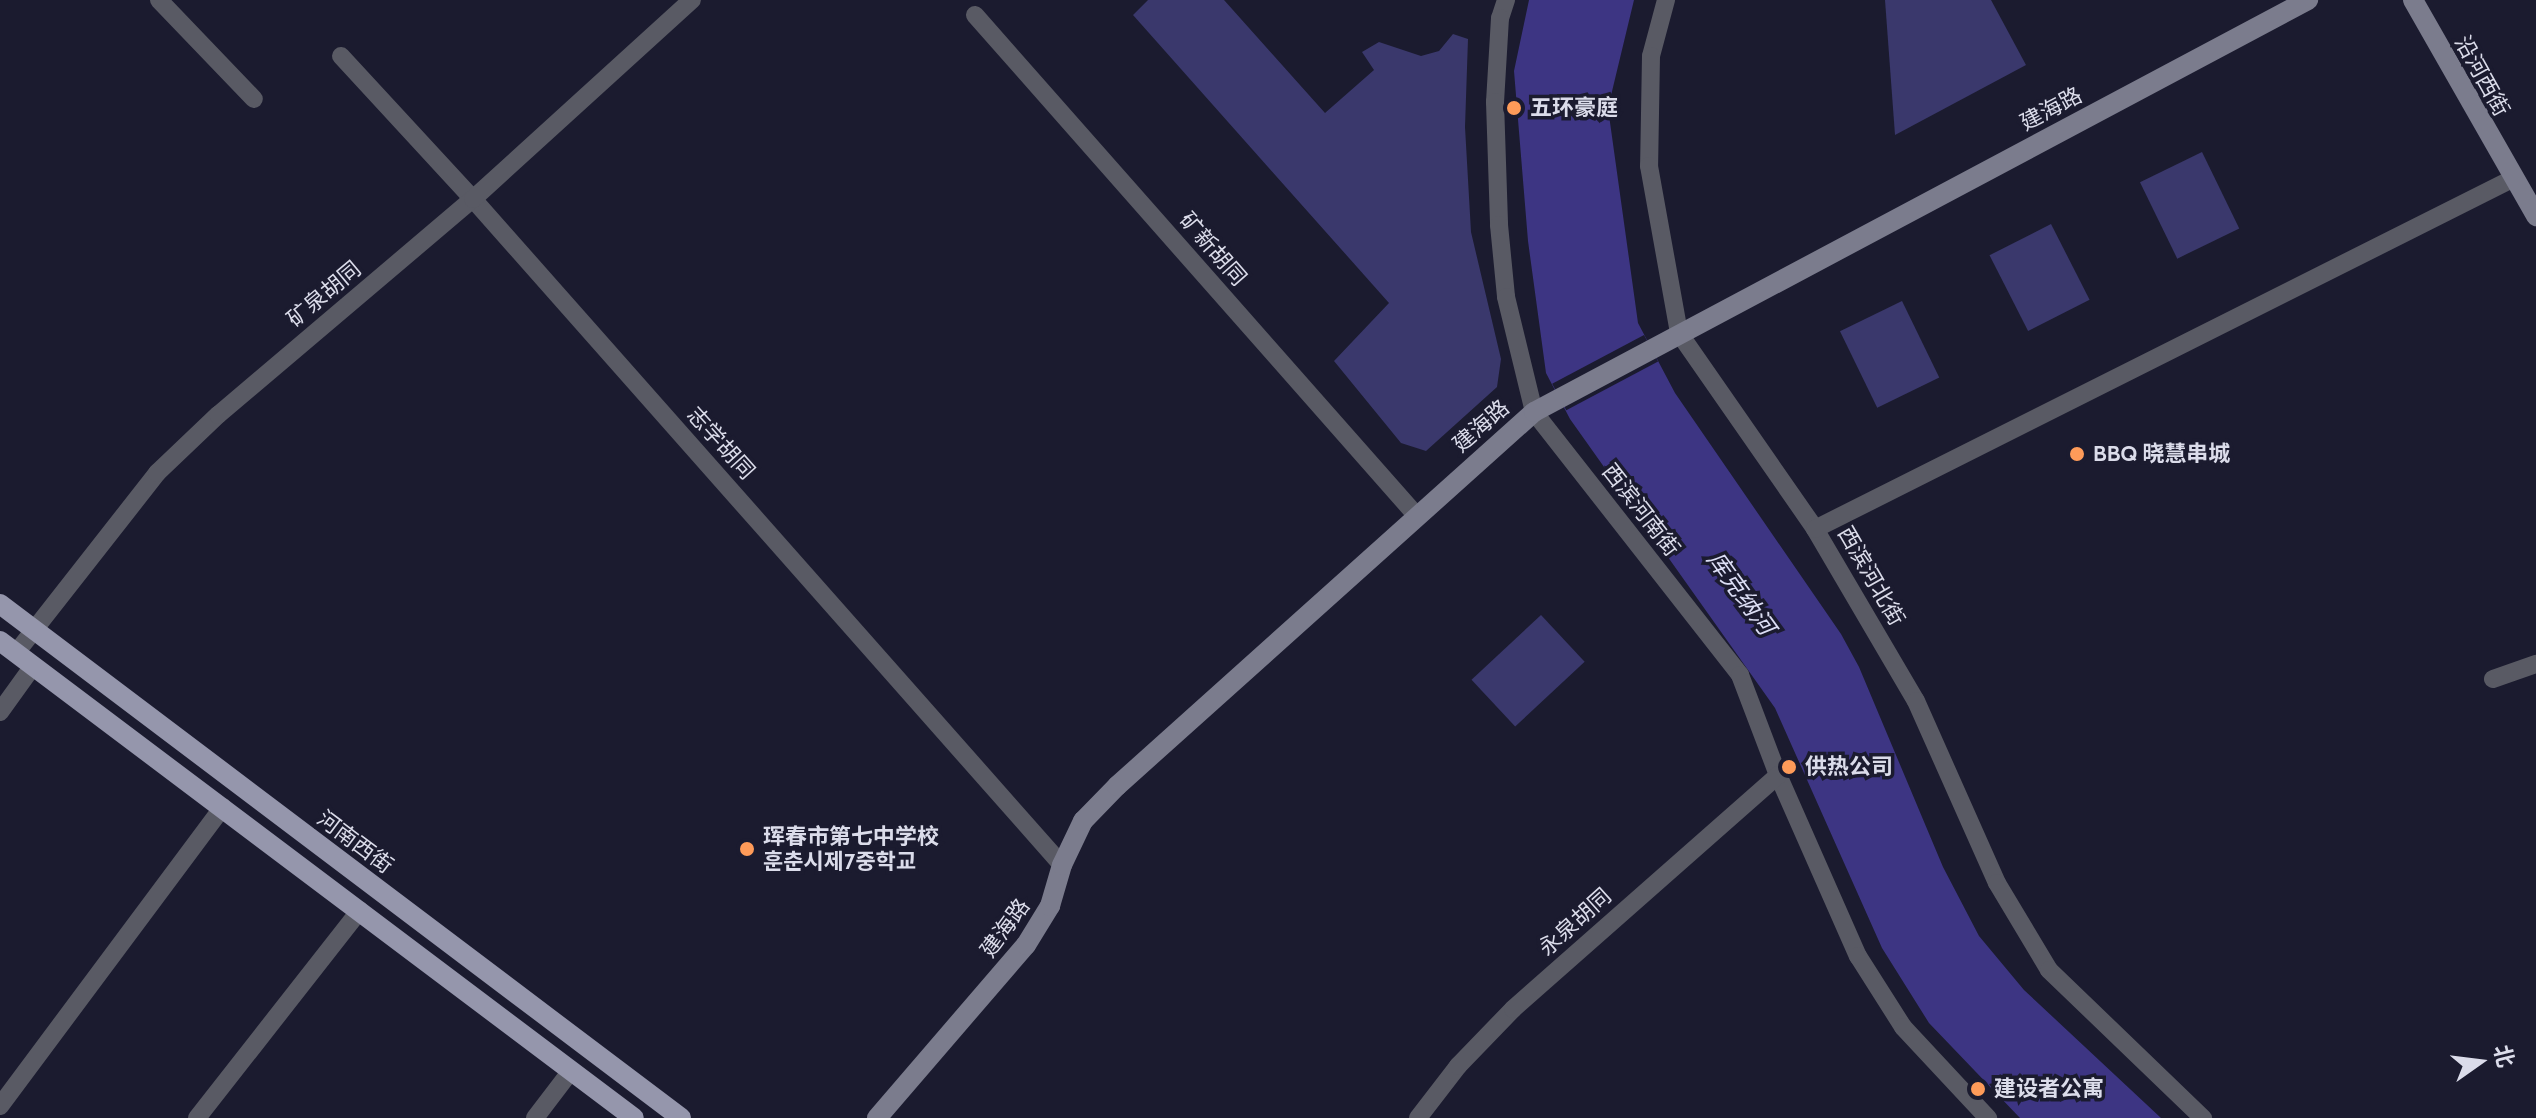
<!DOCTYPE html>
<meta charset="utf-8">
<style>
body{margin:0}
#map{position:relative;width:2536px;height:1118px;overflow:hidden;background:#1b1b2f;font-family:Cabin,"Noto Sans SC","Noto Sans KR",sans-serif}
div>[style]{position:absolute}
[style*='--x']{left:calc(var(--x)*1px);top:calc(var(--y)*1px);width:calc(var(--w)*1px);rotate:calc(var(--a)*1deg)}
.green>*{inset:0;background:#3a386c;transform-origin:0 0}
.water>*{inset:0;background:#3d3583}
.pier>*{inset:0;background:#1b1b2f;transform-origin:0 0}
.street>*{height:18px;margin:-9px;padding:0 9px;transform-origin:9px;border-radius:9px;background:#595a64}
.secondary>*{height:20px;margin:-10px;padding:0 10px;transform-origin:10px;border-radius:10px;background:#7b7c8d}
.primary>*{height:20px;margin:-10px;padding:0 10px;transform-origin:10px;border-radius:10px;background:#9596ac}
.dots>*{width:22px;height:22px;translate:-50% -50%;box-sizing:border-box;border:4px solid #1b1b2f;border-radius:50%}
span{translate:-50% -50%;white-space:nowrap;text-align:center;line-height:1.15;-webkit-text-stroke:7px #1b1b2f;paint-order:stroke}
.street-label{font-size:22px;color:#dbdcea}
.poi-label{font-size:22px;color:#dbdcea;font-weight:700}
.left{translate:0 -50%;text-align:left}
.water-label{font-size:24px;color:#dcdef5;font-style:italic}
.north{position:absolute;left:2440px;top:1022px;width:80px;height:80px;-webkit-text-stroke:6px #1b1b2f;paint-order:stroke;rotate:76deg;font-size:22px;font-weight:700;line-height:32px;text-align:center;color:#dbdcea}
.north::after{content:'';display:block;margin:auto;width:28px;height:36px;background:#dbdcea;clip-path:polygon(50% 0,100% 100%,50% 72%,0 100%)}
</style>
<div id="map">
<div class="green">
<i style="clip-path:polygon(1148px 0,1224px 0,1325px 113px,1374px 70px,1362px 52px,1379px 42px,1421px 56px,1439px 51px,1453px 34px,1468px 39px,1465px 127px,1471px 232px,1501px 359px,1497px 387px,1426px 451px,1401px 443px,1334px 361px,1389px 303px,1133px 15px)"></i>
<i style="clip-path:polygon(1885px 0,1991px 0,2026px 65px,1895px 135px)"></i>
<i style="left:2202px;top:152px;width:85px;height:69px;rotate:64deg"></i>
<i style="left:2051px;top:224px;width:85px;height:69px;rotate:63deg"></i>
<i style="left:1902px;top:301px;width:85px;height:69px;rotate:64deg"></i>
<i style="left:1541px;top:615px;width:64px;height:95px;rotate:47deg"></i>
</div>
<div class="water">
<i style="clip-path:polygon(1529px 0,1634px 0,1608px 108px,1638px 323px,1675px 393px,1841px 634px,1859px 667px,1943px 867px,1979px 936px,2024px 990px,2161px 1118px,2020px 1118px,1929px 1023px,1882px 948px,1775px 708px,1570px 419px,1546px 373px,1528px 241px,1514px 71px)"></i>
</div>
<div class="pier">
<i style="left:1644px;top:335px;width:30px;height:104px;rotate:62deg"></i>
</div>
<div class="street">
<i style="--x:159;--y:0;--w:137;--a:46.2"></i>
<i style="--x:1506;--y:0;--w:19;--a:108"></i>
<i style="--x:1500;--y:18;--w:84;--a:93.4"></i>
<i style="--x:1495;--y:102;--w:123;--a:88.1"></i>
<i style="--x:1499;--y:225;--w:72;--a:84.4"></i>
<i style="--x:1506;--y:297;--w:118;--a:76.3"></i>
<i style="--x:1534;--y:412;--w:334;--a:51.9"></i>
<i style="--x:1740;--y:675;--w:107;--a:69.2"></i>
<i style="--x:1778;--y:775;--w:198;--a:66.2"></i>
<i style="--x:1858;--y:956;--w:84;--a:57.6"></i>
<i style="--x:1903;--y:1027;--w:125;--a:47"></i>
<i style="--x:1666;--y:0;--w:58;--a:105"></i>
<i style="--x:1651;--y:56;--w:110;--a:91"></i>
<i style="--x:1649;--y:166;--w:170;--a:79.8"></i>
<i style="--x:1679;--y:333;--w:239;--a:55.2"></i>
<i style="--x:1815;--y:529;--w:199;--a:59.6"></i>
<i style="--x:1916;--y:701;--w:199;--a:66"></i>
<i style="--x:1997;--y:883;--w:101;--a:59.1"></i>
<i style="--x:2049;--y:970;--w:214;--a:43.9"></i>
<i style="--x:975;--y:15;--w:667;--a:48.59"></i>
<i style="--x:341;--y:56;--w:195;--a:47.3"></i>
<i style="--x:473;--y:199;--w:889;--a:48.51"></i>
<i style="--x:1815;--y:529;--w:780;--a:-26.66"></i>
<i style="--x:16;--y:653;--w:229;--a:-51.9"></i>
<i style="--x:157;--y:473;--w:84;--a:-43.6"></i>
<i style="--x:218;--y:415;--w:334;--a:-40.3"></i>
<i style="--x:473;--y:199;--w:296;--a:-42.3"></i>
<i style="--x:2493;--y:679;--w:46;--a:-19.2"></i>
<i style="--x:0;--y:712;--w:57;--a:-54.3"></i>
<i style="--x:0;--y:1106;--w:373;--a:-53.3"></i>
<i style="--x:197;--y:1118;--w:264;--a:-51.9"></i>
<i style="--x:535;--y:1118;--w:58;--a:-52.7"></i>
<i style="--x:1418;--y:1118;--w:66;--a:-52.4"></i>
<i style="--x:1458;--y:1066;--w:79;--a:-46"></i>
<i style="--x:1513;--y:1009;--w:354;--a:-41.4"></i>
</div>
<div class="secondary">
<i style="--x:2413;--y:0;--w:249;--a:60.3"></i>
<i style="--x:877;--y:1118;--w:228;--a:-49.3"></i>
<i style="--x:1026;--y:945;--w:46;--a:-58.4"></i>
<i style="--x:1050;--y:906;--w:43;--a:-73.7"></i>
<i style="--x:1062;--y:865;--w:49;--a:-64.5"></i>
<i style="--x:1083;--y:821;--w:49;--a:-45.8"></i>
<i style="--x:1117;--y:786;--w:560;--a:-41.89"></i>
<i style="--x:1534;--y:412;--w:877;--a:-28.03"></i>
</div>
<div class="primary">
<i style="--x:0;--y:604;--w:853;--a:37.04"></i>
<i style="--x:0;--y:641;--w:793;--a:36.96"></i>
</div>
<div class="dots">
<i style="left:1514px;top:108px;background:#fe9b59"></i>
<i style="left:2077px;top:454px;background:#fe9b59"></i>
<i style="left:1789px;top:767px;background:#fe9b59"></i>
<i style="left:747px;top:849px;background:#fe9b59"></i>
<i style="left:1978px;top:1089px;background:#fe9b59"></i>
</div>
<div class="street-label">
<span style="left:2482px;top:76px;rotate:61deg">沿河西街</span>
<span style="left:2051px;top:109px;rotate:-28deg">建海路</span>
<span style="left:1213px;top:249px;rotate:49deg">矿新胡同</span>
<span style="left:324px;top:294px;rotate:-40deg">矿泉胡同</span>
<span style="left:1481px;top:426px;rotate:-41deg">建海路</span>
<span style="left:721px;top:443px;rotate:48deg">志学胡同</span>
<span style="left:1641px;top:510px;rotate:52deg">西滨河南街</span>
<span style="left:1871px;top:576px;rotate:60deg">西滨河北街</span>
<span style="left:355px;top:842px;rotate:37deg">河南西街</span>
<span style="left:1575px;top:922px;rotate:-42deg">永泉胡同</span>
<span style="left:1005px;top:928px;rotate:-54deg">建海路</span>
</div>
<div class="poi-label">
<span class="left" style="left:1530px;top:108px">五环豪庭</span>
<span class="left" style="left:2093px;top:454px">BBQ 晓慧串城</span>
<span class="left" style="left:1805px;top:767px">供热公司</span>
<span class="left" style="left:763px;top:849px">珲春市第七中学校<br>훈춘시제7중학교</span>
<span class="left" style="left:1994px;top:1089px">建设者公寓</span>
</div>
<div class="water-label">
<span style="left:1741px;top:593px;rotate:54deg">库克纳河</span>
</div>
<div class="north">北</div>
</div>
